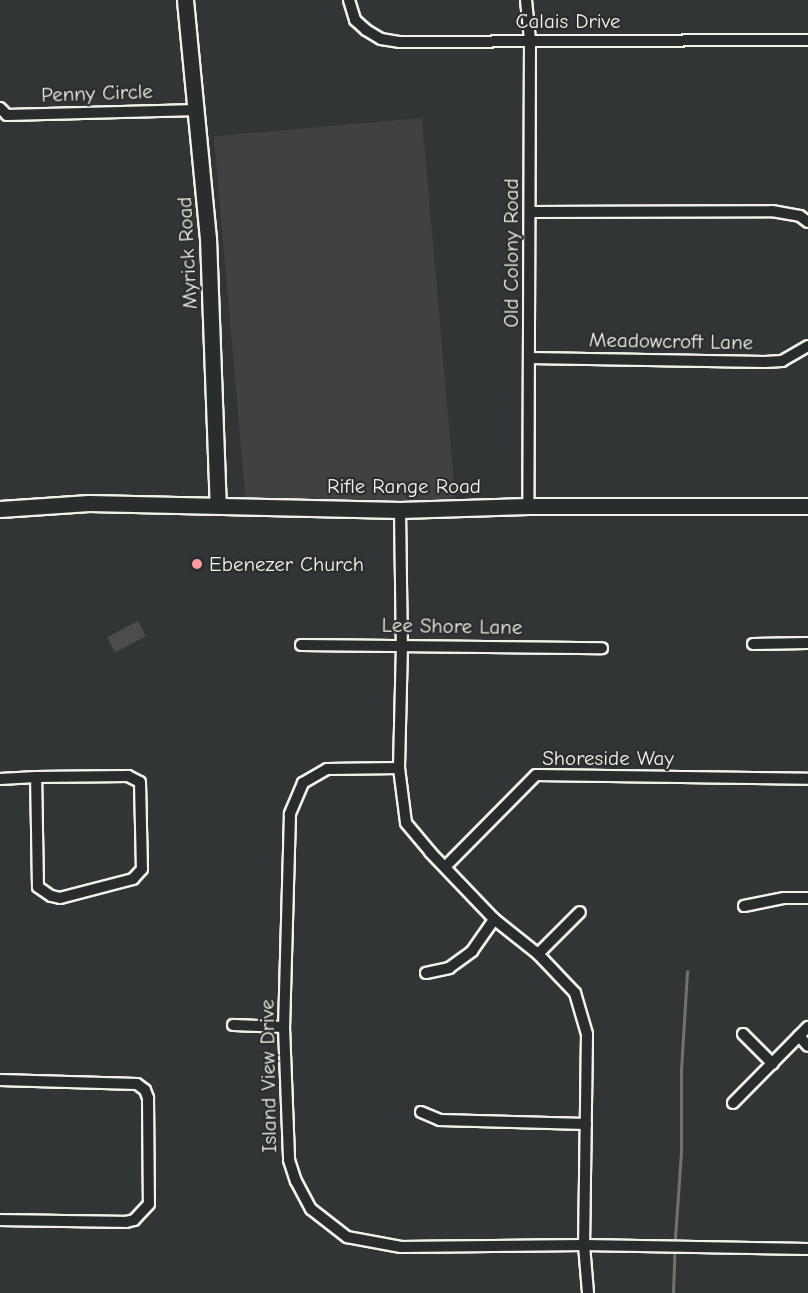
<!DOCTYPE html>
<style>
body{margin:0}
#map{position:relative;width:808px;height:1293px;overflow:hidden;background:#323535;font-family:"Comic Neue",sans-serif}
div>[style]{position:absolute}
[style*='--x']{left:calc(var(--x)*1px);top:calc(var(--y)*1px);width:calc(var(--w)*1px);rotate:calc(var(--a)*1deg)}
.built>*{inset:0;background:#404242;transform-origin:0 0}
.green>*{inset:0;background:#4b4d4c;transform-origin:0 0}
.stream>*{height:3px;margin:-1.5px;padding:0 1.5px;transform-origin:1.5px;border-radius:1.5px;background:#727370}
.roads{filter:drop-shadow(2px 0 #f4f1e8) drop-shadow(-2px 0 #f4f1e8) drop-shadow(0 2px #f4f1e8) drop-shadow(0 -2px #f4f1e8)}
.street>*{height:10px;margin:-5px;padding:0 5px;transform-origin:5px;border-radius:5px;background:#2a2d2e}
.secondary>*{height:15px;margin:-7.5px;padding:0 7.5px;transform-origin:7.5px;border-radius:7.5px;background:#2a2d2e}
.dots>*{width:16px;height:16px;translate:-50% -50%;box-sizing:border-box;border:3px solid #2a2d2e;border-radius:50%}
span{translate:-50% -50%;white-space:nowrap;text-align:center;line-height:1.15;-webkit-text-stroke:4.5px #2a2d2e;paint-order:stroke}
.street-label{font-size:21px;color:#f4f1e8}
.poi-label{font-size:21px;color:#f4f1e8}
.left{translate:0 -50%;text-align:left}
</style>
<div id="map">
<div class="built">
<i style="left:422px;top:118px;width:381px;height:209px;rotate:85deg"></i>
</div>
<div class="green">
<i style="left:138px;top:621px;width:17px;height:35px;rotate:62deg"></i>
</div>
<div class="stream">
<i style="--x:675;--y:1238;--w:86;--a:-86"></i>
<i style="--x:681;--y:1152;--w:82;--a:-90"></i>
<i style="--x:681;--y:1070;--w:99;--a:-86.5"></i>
<i style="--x:673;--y:1293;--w:38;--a:-88"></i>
</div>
<div class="roads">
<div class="street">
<i style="--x:349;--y:0;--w:21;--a:73"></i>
<i style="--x:355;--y:20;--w:15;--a:42"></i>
<i style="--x:366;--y:30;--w:17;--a:31"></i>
<i style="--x:381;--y:39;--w:18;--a:9"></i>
<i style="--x:399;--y:42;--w:409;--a:-0.3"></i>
<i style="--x:526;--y:0;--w:40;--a:84.3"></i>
<i style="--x:530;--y:40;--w:466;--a:90.2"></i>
<i style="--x:0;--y:108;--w:10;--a:45"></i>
<i style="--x:7;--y:115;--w:191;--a:-1.5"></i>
<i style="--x:531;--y:212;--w:241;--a:-0.2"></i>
<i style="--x:772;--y:211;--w:28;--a:10"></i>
<i style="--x:800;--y:216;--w:10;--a:37"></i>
<i style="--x:530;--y:358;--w:235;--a:1"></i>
<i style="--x:765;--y:362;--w:17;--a:-3"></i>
<i style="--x:782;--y:361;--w:30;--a:-30"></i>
<i style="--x:400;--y:510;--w:135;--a:89.2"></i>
<i style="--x:402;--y:645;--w:123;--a:91.4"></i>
<i style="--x:399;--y:768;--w:55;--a:82.7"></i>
<i style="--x:406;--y:823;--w:38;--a:50"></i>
<i style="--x:430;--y:852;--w:93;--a:46.3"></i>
<i style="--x:494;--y:919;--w:56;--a:38.5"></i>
<i style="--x:538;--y:954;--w:54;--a:46.5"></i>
<i style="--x:575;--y:993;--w:43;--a:73.7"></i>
<i style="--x:587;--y:1034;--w:211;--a:90.8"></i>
<i style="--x:584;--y:1245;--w:48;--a:85.2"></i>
<i style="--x:753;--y:644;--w:55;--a:-1"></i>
<i style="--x:301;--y:645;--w:301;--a:0.6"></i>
<i style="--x:399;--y:768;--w:72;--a:179.2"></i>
<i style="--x:327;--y:769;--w:28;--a:150"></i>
<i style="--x:303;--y:783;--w:34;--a:113"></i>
<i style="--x:290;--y:814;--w:213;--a:91.6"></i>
<i style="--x:284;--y:1027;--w:133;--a:87.8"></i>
<i style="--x:289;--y:1160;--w:22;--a:72"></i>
<i style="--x:296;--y:1181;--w:32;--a:62"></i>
<i style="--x:311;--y:1209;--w:46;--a:37.9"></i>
<i style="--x:347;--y:1237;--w:55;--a:10.5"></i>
<i style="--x:401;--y:1247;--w:183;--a:-0.6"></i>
<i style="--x:584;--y:1245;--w:224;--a:1"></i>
<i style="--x:0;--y:779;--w:36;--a:-3"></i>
<i style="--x:36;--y:777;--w:92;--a:-0.6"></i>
<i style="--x:128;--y:776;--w:13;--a:27"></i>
<i style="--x:140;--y:782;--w:87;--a:88.7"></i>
<i style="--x:142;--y:869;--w:13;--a:132"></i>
<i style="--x:133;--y:879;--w:75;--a:165.4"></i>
<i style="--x:60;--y:898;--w:9;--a:-167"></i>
<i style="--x:51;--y:896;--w:16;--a:-145"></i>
<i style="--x:38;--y:887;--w:110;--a:-91"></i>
<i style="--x:445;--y:867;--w:129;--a:-45.3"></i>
<i style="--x:536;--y:775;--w:272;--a:0.8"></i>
<i style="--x:744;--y:906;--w:41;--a:-11.3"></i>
<i style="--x:784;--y:898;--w:24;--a:0"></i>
<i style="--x:538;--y:954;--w:59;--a:-45"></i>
<i style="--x:426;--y:973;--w:24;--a:-12"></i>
<i style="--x:449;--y:968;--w:29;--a:-36"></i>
<i style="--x:472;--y:951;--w:39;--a:-55"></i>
<i style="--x:233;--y:1025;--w:51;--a:2.2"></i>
<i style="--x:743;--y:1034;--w:42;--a:45"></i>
<i style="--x:799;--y:1036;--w:13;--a:48"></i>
<i style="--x:0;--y:1080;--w:137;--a:1.7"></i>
<i style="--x:137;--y:1084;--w:10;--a:37"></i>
<i style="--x:145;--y:1090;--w:9;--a:69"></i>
<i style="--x:148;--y:1098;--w:106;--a:89.5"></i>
<i style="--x:149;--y:1204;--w:22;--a:133"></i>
<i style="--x:134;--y:1220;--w:8;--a:166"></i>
<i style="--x:126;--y:1222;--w:126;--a:-179.1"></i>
<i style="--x:733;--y:1103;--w:107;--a:-45.4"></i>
<i style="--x:421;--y:1112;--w:21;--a:23"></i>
<i style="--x:440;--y:1120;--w:146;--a:1.6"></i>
</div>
<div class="secondary">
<i style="--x:185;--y:0;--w:239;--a:84.5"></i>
<i style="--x:208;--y:238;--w:267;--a:87.9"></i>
<i style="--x:0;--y:509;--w:89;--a:-3.9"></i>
<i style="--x:89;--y:503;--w:311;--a:1.3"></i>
<i style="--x:400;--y:510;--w:128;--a:-1.8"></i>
<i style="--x:528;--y:506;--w:280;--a:0"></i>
</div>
</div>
<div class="dots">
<i style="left:197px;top:564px;background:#ff9aa2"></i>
</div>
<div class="street-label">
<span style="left:568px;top:21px">Calais Drive</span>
<span style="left:97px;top:93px;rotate:-2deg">Penny Circle</span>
<span style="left:187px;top:253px;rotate:-93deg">Myrick Road</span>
<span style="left:511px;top:253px;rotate:-90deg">Old Colony Road</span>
<span style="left:671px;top:341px;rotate:1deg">Meadowcroft Lane</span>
<span style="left:404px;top:486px">Rifle Range Road</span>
<span style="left:452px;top:626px;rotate:1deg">Lee Shore Lane</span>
<span style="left:608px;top:758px">Shoreside Way</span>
<span style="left:268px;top:1076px;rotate:-91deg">Island View Drive</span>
</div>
<div class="poi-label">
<span class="left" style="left:209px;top:564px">Ebenezer Church</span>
</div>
</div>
